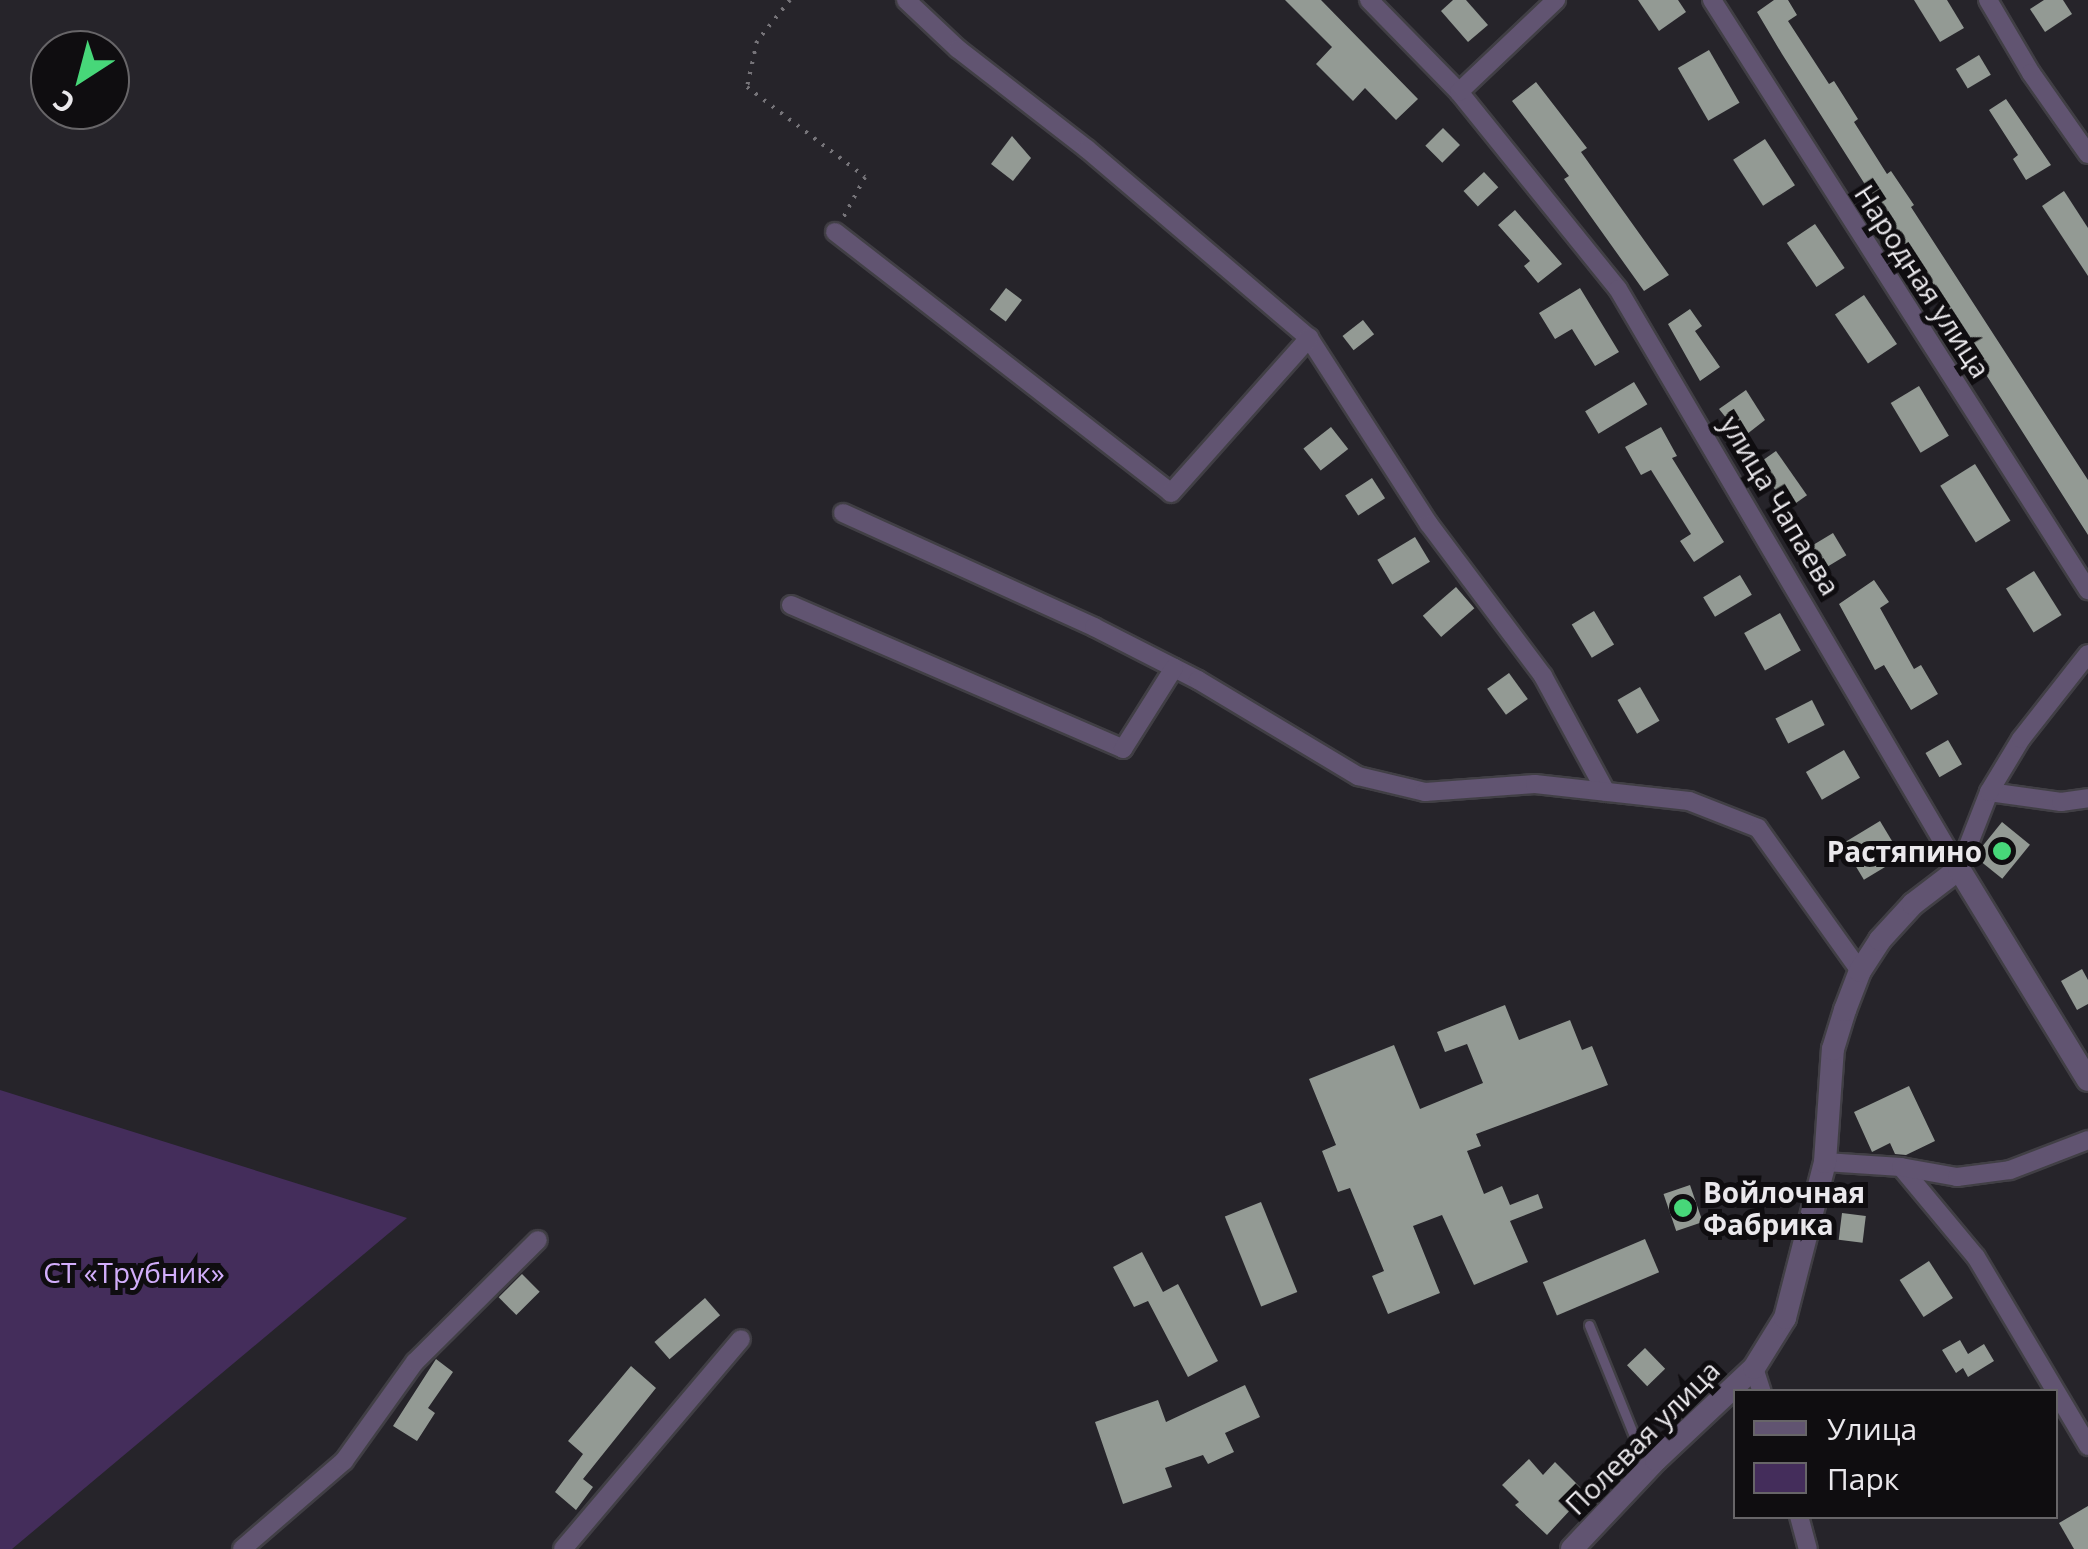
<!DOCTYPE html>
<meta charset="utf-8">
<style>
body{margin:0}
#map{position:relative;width:2088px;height:1549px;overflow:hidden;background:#26242a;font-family:"Open Sans",sans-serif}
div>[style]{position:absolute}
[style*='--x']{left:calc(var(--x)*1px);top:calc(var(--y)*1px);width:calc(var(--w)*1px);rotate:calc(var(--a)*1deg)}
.green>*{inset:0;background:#442d5b}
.building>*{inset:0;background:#939a94;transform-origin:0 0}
.path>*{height:4px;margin-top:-2px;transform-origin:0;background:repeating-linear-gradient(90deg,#767479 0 2.5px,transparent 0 10.5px)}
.roads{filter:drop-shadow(2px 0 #413f45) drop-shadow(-2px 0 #413f45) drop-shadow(0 2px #413f45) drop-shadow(0 -2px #413f45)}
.service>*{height:9px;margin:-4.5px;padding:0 4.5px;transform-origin:4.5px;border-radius:4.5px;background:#615471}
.minor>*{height:18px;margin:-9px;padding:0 9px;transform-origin:9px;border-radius:9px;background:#615471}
.tertiary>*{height:22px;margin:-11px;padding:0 11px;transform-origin:11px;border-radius:11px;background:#615471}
.dots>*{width:28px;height:28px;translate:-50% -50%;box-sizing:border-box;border:5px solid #0f0d10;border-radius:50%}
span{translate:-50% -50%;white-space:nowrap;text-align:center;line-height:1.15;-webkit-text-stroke:10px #0f0d10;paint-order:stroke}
.street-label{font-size:28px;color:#eae8ec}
.poi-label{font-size:28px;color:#eae8ec;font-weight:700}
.right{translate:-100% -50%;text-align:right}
.left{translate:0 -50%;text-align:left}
.park-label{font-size:28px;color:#d2aefb}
.legend{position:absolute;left:1733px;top:1389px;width:325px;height:130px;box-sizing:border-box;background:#0f0d10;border:2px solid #676568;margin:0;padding:12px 18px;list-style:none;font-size:30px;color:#eae8ec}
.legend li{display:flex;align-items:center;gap:20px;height:50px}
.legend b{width:50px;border:2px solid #676568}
.north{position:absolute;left:30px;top:30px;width:100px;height:100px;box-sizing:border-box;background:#0f0d10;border:2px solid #676568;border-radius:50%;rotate:216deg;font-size:28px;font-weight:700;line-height:40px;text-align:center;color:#eae8ec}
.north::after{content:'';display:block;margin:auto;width:35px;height:45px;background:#47d779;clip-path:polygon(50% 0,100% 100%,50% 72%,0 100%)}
</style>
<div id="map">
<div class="green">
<i style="clip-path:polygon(0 1090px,407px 1218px,12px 1549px,0 1549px)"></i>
</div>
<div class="building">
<i style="clip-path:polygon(1285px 0,1321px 0,1418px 99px,1396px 120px,1365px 88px,1353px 101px,1316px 64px,1332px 47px)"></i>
<i style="clip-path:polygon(1453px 0,1466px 0,1488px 25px,1468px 42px,1441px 11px)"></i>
<i style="clip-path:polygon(1638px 0,1678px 0,1686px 12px,1659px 31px)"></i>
<i style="clip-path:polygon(1774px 0,1788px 0,1797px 15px,1788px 21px,1829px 84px,1834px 81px,1858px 119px,1854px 122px,1887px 174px,1891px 171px,1914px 205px,1911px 207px,2088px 480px,2088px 535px,1782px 54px,1757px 12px)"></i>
<i style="clip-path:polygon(1914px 0,1947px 0,1964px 28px,1940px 42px)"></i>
<i style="clip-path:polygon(2044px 0,2063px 0,2072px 14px,2045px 32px,2030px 9px)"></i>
<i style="left:1709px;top:50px;width:61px;height:36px;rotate:60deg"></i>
<i style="left:1979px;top:55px;width:23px;height:27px;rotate:59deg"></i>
<i style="clip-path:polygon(1536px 82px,1587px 148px,1581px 152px,1669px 275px,1644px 291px,1564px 179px,1569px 176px,1512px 101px)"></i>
<i style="clip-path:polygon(2006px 99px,2051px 165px,2026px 180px,2013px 159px,2018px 155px,1989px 110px)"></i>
<i style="left:1443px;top:128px;width:24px;height:25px;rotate:45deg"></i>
<i style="clip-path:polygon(1012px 136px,1031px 158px,1013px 181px,991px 164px)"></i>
<i style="left:1765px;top:139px;width:55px;height:38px;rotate:57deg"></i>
<i style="left:1484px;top:172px;width:21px;height:28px;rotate:47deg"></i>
<i style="clip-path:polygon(2064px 191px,2088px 228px,2088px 276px,2042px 206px)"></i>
<i style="clip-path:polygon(1515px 210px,1562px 264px,1538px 283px,1524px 266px,1530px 261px,1498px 225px)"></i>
<i style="left:1815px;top:224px;width:53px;height:34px;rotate:56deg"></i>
<i style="left:1006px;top:288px;width:20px;height:27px;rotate:37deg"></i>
<i style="clip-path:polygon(1580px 288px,1619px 352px,1595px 366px,1572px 329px,1555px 339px,1539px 313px)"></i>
<i style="left:1864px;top:295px;width:59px;height:35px;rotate:56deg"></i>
<i style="clip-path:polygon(1690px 309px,1702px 326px,1695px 331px,1720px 367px,1700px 381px,1668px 324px)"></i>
<i style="left:1363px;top:320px;width:18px;height:26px;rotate:52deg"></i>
<i style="left:1634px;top:382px;width:26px;height:57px;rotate:59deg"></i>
<i style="left:1919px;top:386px;width:58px;height:33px;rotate:59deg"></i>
<i style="clip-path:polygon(1746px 390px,1765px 420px,1742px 438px,1719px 409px)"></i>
<i style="left:1331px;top:427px;width:28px;height:35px;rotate:52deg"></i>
<i style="clip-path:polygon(1661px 427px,1677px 456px,1672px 458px,1724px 542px,1694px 562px,1680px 541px,1691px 534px,1651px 470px,1641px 475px,1625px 447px)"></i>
<i style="left:1776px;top:451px;width:54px;height:23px;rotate:55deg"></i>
<i style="left:1975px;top:464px;width:67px;height:41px;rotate:58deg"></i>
<i style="left:1372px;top:478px;width:24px;height:32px;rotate:57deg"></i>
<i style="left:1833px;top:533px;width:26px;height:31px;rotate:59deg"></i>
<i style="left:1415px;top:537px;width:29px;height:44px;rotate:59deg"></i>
<i style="left:2034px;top:571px;width:52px;height:33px;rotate:58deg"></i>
<i style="left:1740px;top:575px;width:23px;height:43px;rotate:59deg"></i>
<i style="clip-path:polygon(1874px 580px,1889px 602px,1880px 608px,1914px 669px,1921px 665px,1938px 694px,1911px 710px,1884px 665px,1875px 670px,1839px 604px)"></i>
<i style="left:1456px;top:587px;width:28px;height:44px;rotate:49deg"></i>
<i style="left:1594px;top:611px;width:39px;height:26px;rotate:59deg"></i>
<i style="left:1780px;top:613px;width:43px;height:41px;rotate:61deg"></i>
<i style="left:1509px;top:673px;width:32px;height:27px;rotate:54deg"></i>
<i style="left:1640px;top:687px;width:39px;height:26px;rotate:60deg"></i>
<i style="left:1812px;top:700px;width:28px;height:41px;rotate:63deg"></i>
<i style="left:1948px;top:740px;width:28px;height:26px;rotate:60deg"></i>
<i style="left:1844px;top:750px;width:32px;height:44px;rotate:60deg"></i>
<i style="left:1880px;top:821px;width:42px;height:44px;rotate:59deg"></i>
<i style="left:2002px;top:822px;width:36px;height:44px;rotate:39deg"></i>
<i style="clip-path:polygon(2082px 969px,2088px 980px,2088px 1004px,2077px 1010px,2061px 981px)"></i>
<i style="clip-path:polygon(1505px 1005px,1519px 1040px,1570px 1020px,1582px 1050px,1592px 1046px,1608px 1085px,1476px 1134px,1481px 1146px,1467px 1151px,1484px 1194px,1502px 1186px,1510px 1205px,1538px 1194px,1543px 1208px,1510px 1221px,1528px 1262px,1474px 1285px,1442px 1215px,1413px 1226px,1440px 1293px,1388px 1314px,1372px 1276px,1384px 1271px,1350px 1188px,1338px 1192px,1322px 1151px,1336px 1145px,1309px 1079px,1394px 1045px,1420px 1109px,1483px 1083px,1467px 1044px,1445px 1052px,1437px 1032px)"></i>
<i style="clip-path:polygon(1909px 1086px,1935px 1141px,1906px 1155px,1895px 1154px,1890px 1143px,1872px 1152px,1854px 1112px)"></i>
<i style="left:1690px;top:1185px;width:39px;height:28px;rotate:71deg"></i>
<i style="left:1261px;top:1202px;width:97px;height:39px;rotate:68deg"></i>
<i style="left:1842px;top:1213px;width:24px;height:27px;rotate:7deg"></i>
<i style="left:1645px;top:1239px;width:36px;height:111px;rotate:67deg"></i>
<i style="clip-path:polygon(1142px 1252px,1163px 1292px,1178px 1284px,1218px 1361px,1188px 1377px,1148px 1301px,1134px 1307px,1113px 1267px)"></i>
<i style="left:1929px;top:1261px;width:44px;height:35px;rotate:57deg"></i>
<i style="left:522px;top:1274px;width:25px;height:33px;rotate:45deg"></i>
<i style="left:705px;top:1298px;width:23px;height:67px;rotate:49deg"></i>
<i style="clip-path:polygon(1960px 1340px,1968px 1354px,1984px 1344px,1994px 1361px,1968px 1377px,1963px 1368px,1956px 1373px,1942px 1350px)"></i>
<i style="left:1645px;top:1348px;width:29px;height:25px;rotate:46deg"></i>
<i style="clip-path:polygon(436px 1359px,453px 1372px,428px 1408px,435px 1413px,417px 1441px,393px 1426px)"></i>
<i style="clip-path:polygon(631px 1366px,656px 1388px,583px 1479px,593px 1487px,576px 1510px,555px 1492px,583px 1454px,568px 1441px)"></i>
<i style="clip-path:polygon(1245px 1385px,1260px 1417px,1225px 1433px,1234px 1452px,1208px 1464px,1203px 1455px,1165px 1468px,1172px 1487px,1123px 1504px,1095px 1422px,1158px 1400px,1166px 1422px)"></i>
<i style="clip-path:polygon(1529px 1459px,1543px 1475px,1555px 1462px,1586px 1493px,1547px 1535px,1515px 1505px,1519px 1502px,1502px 1485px)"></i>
<i style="clip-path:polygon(2088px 1506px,2088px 1549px,2074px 1549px,2059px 1523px)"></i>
</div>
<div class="path">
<i style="--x:790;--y:0;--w:53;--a:128.8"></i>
<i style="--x:757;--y:41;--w:47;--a:102.3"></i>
<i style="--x:747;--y:87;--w:148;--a:37.3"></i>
<i style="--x:865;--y:177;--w:47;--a:118.2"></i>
</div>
<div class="roads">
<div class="service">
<i style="--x:1589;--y:1325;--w:125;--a:67.9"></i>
<i style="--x:1636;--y:1441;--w:25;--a:43"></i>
</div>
<div class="minor">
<i style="--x:906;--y:0;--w:71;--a:43.3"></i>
<i style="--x:958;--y:49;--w:163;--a:37.8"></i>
<i style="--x:1087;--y:149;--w:292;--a:40.4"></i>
<i style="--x:1309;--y:338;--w:221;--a:57.2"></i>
<i style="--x:1429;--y:524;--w:190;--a:53.1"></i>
<i style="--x:1543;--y:676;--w:132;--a:61.5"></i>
<i style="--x:1369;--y:0;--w:129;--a:45.6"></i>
<i style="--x:1459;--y:92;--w:253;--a:51.1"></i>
<i style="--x:1618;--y:289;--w:673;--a:59.55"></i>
<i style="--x:1712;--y:0;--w:700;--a:57.49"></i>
<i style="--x:1988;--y:0;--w:85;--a:59.5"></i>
<i style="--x:2031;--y:73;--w:99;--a:54.9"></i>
<i style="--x:1459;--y:92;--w:134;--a:-43.5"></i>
<i style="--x:835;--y:232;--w:425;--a:37.8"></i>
<i style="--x:1171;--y:493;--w:208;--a:-48.3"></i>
<i style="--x:843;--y:513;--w:276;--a:24.4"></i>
<i style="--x:1094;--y:627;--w:117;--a:27"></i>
<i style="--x:1198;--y:680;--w:187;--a:31"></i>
<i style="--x:1358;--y:776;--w:69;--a:13.4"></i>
<i style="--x:1425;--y:792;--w:110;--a:-4.2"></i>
<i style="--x:1535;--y:784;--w:155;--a:6.3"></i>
<i style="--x:1689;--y:801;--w:74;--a:21.4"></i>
<i style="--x:1758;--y:828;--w:176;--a:54.5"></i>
<i style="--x:791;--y:605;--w:362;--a:23.4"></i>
<i style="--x:1123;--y:749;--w:96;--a:-57.8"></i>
<i style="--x:1989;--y:792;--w:73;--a:7.9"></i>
<i style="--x:2061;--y:802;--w:27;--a:-8"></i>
<i style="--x:1959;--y:869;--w:83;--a:-68.7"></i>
<i style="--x:1989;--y:792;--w:62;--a:-58.9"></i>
<i style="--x:2021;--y:739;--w:108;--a:-51.8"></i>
<i style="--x:1825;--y:1162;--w:76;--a:3.8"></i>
<i style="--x:1901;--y:1167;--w:117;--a:50.2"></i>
<i style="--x:1976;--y:1257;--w:220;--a:59.3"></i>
<i style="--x:1901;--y:1167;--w:57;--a:10.1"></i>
<i style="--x:1957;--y:1177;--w:53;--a:-7.5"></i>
<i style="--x:2010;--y:1170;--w:84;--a:-21"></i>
<i style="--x:1754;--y:1368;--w:25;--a:72"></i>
<i style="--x:1799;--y:1516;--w:34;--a:75"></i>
<i style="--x:242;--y:1549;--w:135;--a:-40.8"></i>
<i style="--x:344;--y:1461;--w:122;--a:-54.4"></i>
<i style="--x:415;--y:1362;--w:173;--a:-44.8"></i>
<i style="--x:563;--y:1549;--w:275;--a:-49.7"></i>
</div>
<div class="tertiary">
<i style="--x:1572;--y:1549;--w:122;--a:-46.7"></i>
<i style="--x:1656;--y:1460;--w:134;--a:-43.2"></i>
<i style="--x:1754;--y:1368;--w:59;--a:-58.2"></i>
<i style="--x:1785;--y:1318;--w:161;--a:-75.6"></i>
<i style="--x:1825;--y:1162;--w:113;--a:-86"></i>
<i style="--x:1833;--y:1049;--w:41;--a:-72.9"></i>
<i style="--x:1845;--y:1010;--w:42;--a:-69"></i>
<i style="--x:1860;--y:971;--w:37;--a:-57"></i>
<i style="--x:1880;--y:940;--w:49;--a:-47.5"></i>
<i style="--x:1913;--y:904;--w:58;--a:-37.3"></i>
<i style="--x:1959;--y:869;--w:247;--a:58.6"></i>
</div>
</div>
<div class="dots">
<i style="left:2002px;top:851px;background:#47d779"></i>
<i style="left:1683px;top:1208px;background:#47d779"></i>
</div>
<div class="street-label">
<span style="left:1923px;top:281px;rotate:57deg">Народная улица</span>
<span style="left:1781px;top:505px;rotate:59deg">улица Чапаева</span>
<span style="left:1642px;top:1437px;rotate:-45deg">Полевая улица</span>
</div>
<div class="poi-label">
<span class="right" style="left:1982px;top:851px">Растяпино</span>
<span class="left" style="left:1703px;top:1208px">Войлочная<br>Фабрика</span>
</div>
<div class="park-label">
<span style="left:134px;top:1272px">СТ «Трубник»</span>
</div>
<ul class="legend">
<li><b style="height:12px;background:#615471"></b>Улица</li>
<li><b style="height:28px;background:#442d5b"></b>Парк</li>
</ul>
<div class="north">С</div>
</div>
